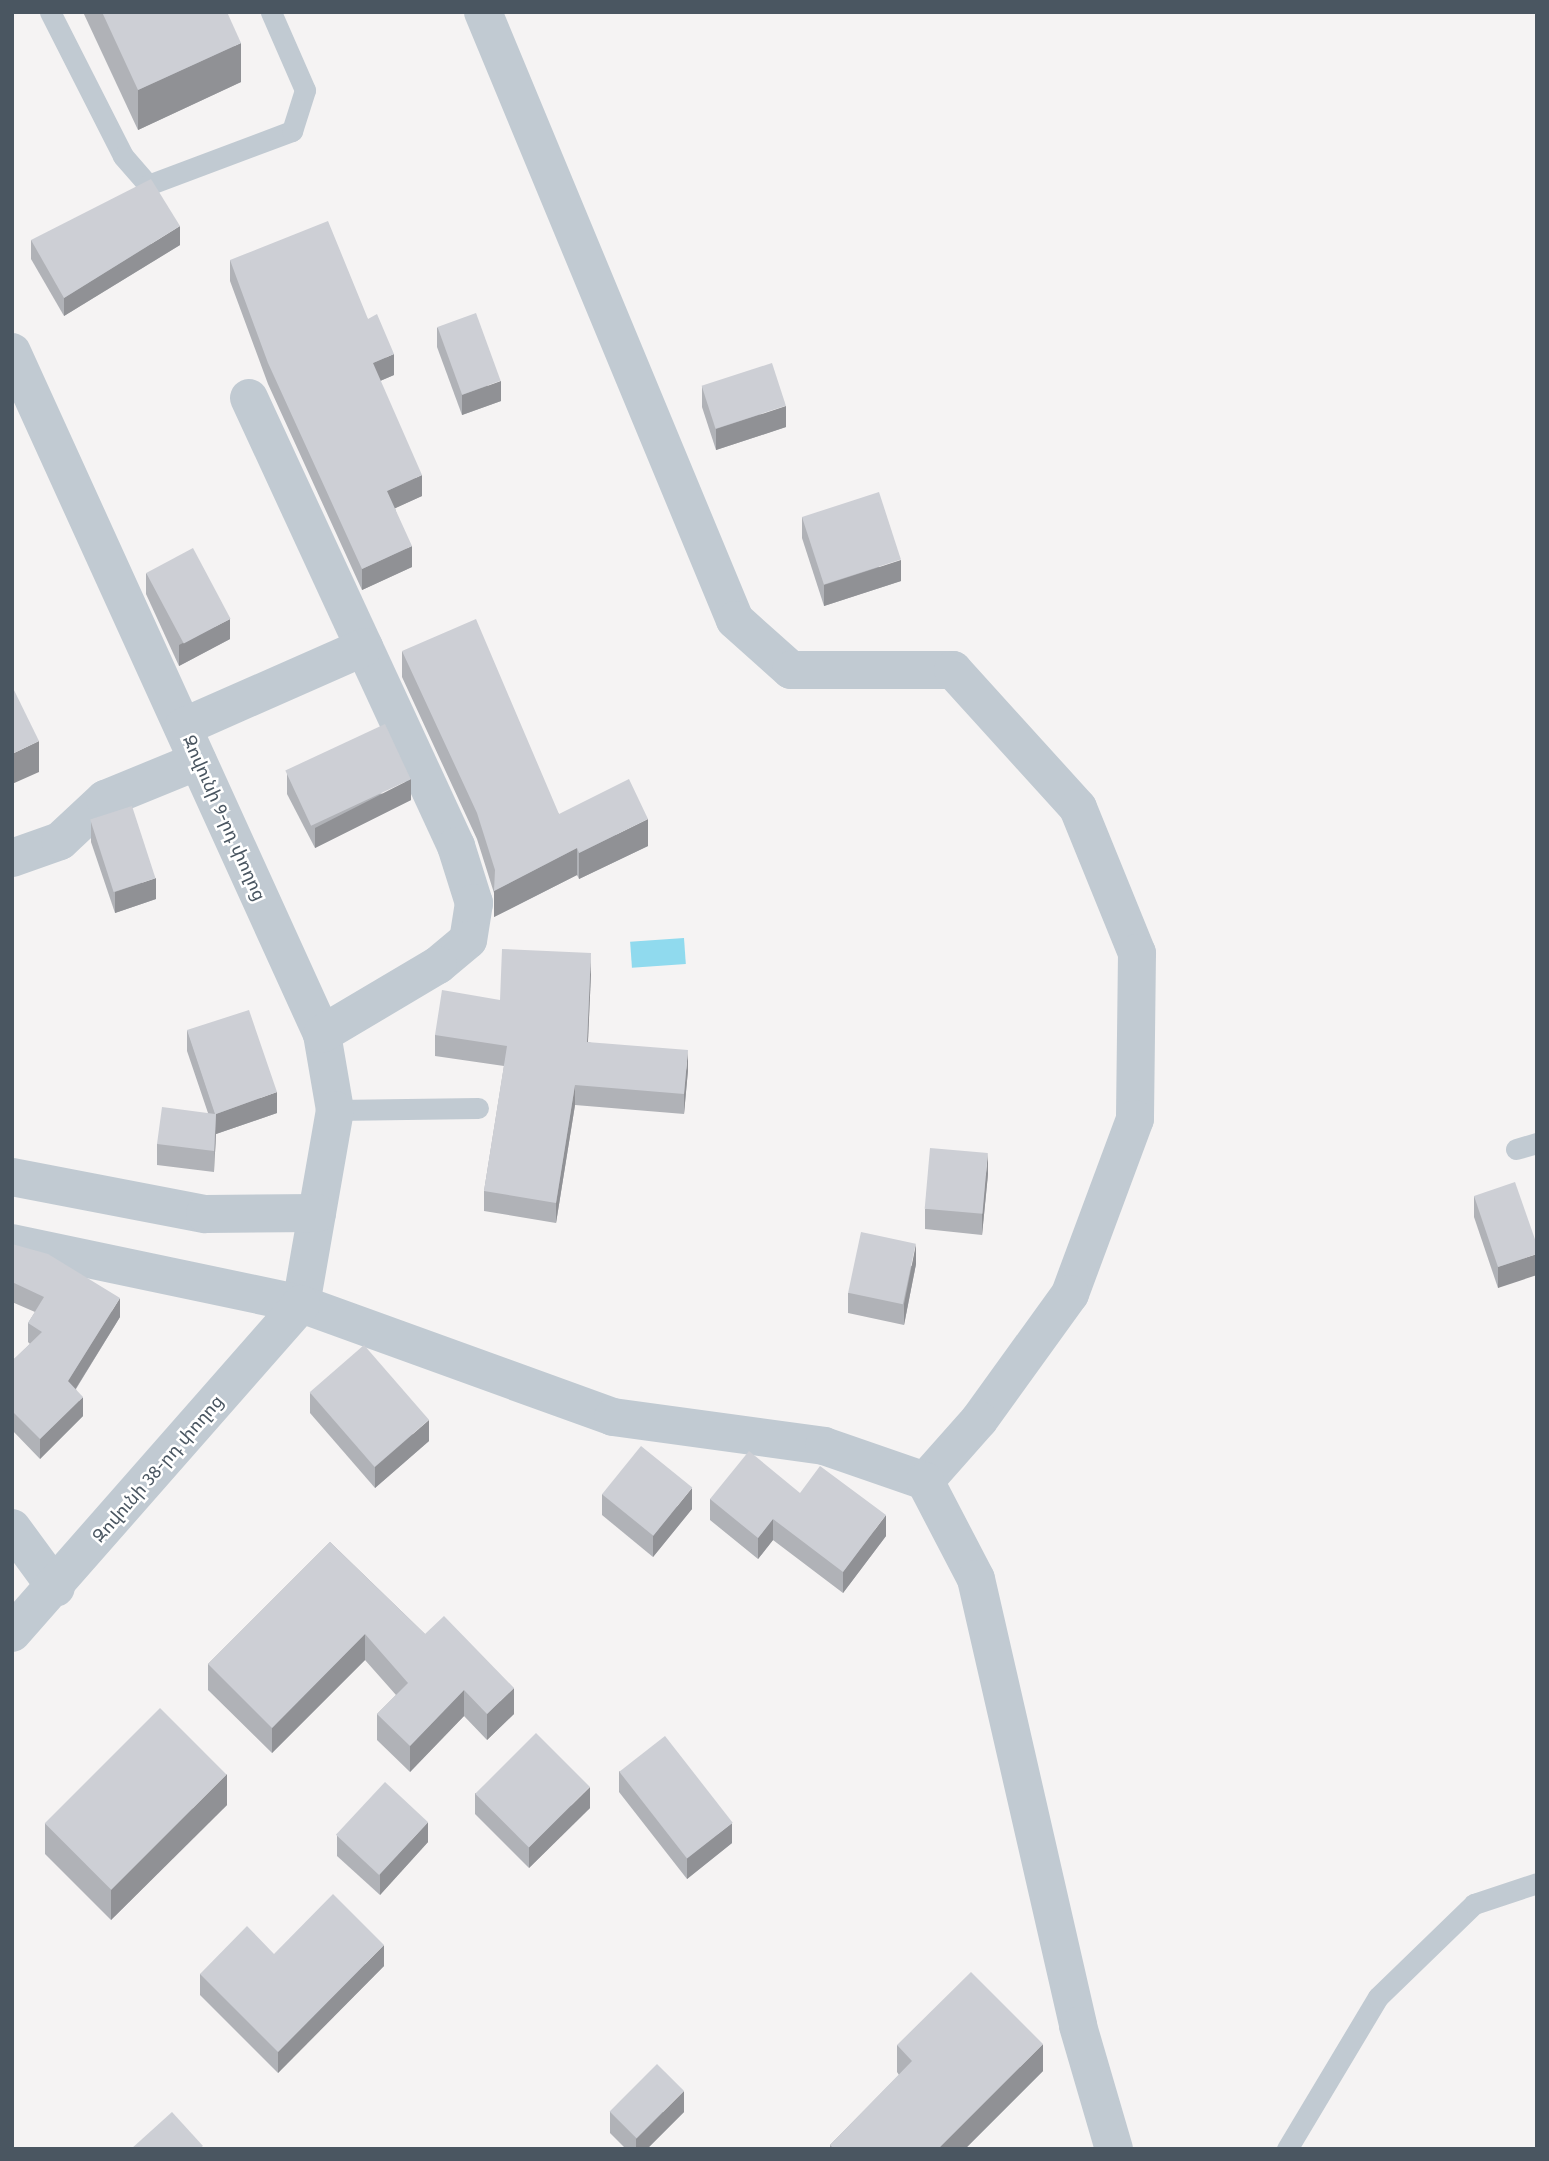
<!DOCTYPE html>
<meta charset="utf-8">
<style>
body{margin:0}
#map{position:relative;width:1549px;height:2161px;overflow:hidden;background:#f5f3f3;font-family:"Fira Sans","Noto Sans Armenian",sans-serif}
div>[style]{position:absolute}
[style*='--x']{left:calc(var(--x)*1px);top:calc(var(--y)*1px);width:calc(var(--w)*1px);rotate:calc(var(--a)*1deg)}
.water>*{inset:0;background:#90daee;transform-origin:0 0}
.service>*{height:21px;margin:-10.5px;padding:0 10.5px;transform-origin:10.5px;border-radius:10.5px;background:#c1cad2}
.minor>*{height:38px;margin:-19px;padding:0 19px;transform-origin:19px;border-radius:19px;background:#c1cad2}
.tertiary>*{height:38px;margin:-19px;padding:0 19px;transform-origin:19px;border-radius:19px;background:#c1cad2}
.wall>*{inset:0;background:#b0b2b7}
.shaded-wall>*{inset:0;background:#909195}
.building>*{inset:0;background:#cdcfd5;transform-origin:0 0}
span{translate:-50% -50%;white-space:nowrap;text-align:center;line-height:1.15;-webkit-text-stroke:5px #fff;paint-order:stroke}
.street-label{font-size:18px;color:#4a5661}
.frame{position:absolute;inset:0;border:14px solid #4a5661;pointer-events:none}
</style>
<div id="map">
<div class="water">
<i style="left:684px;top:938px;width:26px;height:54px;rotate:86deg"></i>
</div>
<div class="service">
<i style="--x:50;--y:12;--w:161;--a:63.1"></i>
<i style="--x:123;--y:156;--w:38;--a:49"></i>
<i style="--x:148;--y:185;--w:154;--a:-20.6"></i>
<i style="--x:292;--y:131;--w:43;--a:-72.4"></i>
<i style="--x:305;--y:90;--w:85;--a:-113.6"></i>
<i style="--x:335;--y:1110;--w:143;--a:-0.8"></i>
<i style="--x:1516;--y:1149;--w:22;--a:-16"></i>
<i style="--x:1287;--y:2149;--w:177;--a:-59.1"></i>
<i style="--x:1378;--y:1997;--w:134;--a:-44.1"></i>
<i style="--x:1474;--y:1904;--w:66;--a:-18.4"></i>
</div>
<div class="minor">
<i style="--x:483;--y:12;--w:658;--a:67.49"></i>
<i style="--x:735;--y:620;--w:75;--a:41.8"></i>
<i style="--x:791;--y:670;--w:162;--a:0"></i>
<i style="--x:953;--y:670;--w:186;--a:47.8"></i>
<i style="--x:1078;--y:808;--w:157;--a:67.9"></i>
<i style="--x:1137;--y:953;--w:166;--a:90.7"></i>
<i style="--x:1135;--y:1119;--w:187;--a:110.4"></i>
<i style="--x:1070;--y:1294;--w:155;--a:125.8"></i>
<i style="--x:979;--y:1420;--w:81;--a:131.5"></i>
<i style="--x:12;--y:352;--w:749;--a:65.56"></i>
<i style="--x:322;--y:1034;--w:77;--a:80.3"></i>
<i style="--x:335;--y:1110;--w:197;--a:99.9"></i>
<i style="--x:249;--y:398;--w:494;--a:65.2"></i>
<i style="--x:456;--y:846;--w:60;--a:72.5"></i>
<i style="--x:474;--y:903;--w:37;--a:99"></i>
<i style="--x:468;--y:940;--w:39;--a:140"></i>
<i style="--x:438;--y:965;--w:135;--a:149.3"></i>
<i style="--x:183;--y:727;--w:198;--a:-23.8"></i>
<i style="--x:12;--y:858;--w:51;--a:-19.5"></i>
<i style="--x:60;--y:841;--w:62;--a:-43"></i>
<i style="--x:105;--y:799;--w:100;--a:-22.2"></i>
<i style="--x:12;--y:1177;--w:197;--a:10.9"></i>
<i style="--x:205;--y:1214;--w:112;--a:-0.5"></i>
<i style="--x:12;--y:1528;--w:74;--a:53.7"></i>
</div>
<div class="tertiary">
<i style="--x:12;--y:1243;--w:295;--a:11.9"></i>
<i style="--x:301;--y:1304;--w:332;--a:19.9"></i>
<i style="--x:613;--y:1417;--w:213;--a:7.8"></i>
<i style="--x:824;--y:1446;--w:107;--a:19.1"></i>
<i style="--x:925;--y:1481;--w:110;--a:62.5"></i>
<i style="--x:976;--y:1579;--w:458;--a:77.1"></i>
<i style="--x:1078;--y:2026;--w:128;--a:73.7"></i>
<i style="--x:12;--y:1633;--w:438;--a:-48.7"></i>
</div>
<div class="wall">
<i style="clip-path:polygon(83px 12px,227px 12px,241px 82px,138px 130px)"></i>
<i style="clip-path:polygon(31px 240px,180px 245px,64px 316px,31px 259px)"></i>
<i style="clip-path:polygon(230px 260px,368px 319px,394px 375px,380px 381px,422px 496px,395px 508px,412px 567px,362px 590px,268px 384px,230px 281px)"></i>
<i style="clip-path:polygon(437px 327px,501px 401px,462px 415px,437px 347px)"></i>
<i style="clip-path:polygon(702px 386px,786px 427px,716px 450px,702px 407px)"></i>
<i style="clip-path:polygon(802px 517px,901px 581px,824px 606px,802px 538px)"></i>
<i style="clip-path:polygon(146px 573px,230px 639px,179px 666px,146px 594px)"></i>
<i style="clip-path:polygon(402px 651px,559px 814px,648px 846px,579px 879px,577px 875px,494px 917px,494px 893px,477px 839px,402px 677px)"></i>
<i style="clip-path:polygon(287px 773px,411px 800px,315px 848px,287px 794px)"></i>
<i style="clip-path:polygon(91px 821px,156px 899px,115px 913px,91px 842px)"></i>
<i style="clip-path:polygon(591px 973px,588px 1042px,688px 1070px,684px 1114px,575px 1105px,556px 1223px,484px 1211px,484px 1191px,504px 1066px,435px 1056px,435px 1035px,500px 1000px)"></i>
<i style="clip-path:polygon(187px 1030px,277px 1113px,216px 1134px,214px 1172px,157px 1165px,157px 1144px,208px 1113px,187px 1051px)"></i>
<i style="clip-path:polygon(988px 1174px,982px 1235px,925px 1229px,925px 1209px)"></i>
<i style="clip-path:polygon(1474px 1196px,1537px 1245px,1498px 1288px,1474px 1217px)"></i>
<i style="clip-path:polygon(12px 1244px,120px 1317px,76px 1389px,83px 1416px,40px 1459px,12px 1430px,12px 1361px,30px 1344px,28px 1342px,28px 1323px,35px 1312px,12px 1302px)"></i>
<i style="clip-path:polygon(916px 1264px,904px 1325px,848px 1313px,848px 1293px)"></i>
<i style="clip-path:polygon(310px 1393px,429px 1441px,375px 1488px,310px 1413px)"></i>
<i style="clip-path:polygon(800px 1493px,886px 1536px,843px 1593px,773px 1540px,758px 1559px,710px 1520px,710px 1499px)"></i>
<i style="clip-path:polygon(602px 1494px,692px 1509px,653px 1557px,602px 1515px)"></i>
<i style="clip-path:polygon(330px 1542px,425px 1634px,514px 1714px,487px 1740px,464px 1716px,410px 1772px,377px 1740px,377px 1714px,396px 1695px,365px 1660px,272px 1753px,208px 1690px,208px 1664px)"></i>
<i style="clip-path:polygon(619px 1771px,732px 1843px,687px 1879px,619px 1792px)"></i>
<i style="clip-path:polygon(475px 1793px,590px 1808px,529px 1868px,475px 1814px)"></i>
<i style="clip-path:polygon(227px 1805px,111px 1920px,45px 1854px,45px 1823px)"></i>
<i style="clip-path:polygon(337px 1835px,428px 1842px,380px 1895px,337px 1856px)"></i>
<i style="clip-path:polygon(274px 1954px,384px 1966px,278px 2073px,200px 1995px,200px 1974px)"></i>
<i style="clip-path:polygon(897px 2045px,1043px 2071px,965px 2149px,830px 2149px,830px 2145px,899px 2075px,897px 2072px)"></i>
<i style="clip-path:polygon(610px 2112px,684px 2112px,647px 2149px,626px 2149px,610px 2133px)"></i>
</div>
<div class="shaded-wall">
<i style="clip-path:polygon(241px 43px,241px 82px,138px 130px,138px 90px)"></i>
<i style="clip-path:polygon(180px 226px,180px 245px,64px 316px,64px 298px)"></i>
<i style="clip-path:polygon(394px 354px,394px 375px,373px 384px,373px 363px)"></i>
<i style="clip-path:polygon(501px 381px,501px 401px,462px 415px,462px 395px)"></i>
<i style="clip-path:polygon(786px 406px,786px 427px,716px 450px,716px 429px)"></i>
<i style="clip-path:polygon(422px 475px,422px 496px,387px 512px,387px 491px)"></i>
<i style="clip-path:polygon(412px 546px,412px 567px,362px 590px,362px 569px)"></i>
<i style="clip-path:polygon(901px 560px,901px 581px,824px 606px,824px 585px)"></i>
<i style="clip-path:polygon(230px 619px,230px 639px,179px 666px,179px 645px)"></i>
<i style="clip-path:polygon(39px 741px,39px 772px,12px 784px,12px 754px)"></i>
<i style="clip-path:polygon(411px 779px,411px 800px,315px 848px,315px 828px)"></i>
<i style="clip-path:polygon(648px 819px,648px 846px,579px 879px,579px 853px)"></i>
<i style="clip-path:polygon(577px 848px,577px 875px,494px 917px,494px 891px)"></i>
<i style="clip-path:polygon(156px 878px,156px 899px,115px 913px,115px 892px)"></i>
<i style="clip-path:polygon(591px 953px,591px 973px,587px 1062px,587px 1042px)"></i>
<i style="clip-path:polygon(688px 1050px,688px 1070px,684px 1114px,684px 1094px)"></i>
<i style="clip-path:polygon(575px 1085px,575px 1105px,556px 1223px,556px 1203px)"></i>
<i style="clip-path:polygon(277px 1092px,277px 1113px,216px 1134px,214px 1172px,216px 1114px)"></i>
<i style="clip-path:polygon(988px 1153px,988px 1174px,982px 1235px,982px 1214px)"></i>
<i style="clip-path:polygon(916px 1244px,916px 1264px,904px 1325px,904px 1304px)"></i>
<i style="clip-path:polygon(1537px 1254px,1537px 1275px,1498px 1288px,1498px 1267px)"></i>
<i style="clip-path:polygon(120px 1298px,120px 1317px,68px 1401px,68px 1381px)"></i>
<i style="clip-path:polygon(83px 1397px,83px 1416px,40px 1459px,40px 1439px)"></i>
<i style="clip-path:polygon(429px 1420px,429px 1441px,375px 1488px,375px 1467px)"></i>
<i style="clip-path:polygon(692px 1488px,692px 1509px,653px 1557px,653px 1536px)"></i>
<i style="clip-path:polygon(886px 1515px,886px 1536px,843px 1593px,843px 1572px)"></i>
<i style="clip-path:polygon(773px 1519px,773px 1540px,758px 1559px,758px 1538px)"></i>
<i style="clip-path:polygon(365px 1634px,365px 1660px,272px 1753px,272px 1728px)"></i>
<i style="clip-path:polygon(514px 1688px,514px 1714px,487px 1740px,487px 1714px)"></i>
<i style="clip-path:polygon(464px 1690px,464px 1716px,410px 1772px,410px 1746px)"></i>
<i style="clip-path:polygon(227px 1774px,227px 1805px,111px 1920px,111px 1890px)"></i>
<i style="clip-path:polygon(590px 1787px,590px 1808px,529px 1868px,529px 1847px)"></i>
<i style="clip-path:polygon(428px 1822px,428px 1842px,380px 1895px,380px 1874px)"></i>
<i style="clip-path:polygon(732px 1823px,732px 1843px,687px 1879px,687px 1858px)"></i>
<i style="clip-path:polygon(384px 1945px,384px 1966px,278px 2073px,278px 2052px)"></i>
<i style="clip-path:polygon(1043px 2044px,1043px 2071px,965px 2149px,938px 2149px)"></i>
<i style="clip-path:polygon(684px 2091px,684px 2112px,647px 2149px,636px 2149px,636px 2139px)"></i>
</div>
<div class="building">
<i style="clip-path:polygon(102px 12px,227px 12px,241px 43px,138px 90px)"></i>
<i style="clip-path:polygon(151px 179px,180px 226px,64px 298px,31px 240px)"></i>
<i style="clip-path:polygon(328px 221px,368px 319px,377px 314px,394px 354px,373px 363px,422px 475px,387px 491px,412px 546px,362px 569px,268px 363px,230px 260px)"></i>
<i style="left:476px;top:313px;width:72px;height:41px;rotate:70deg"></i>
<i style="left:772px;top:363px;width:45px;height:74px;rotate:72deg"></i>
<i style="left:879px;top:492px;width:71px;height:81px;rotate:72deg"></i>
<i style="left:193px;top:548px;width:80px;height:53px;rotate:62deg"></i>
<i style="clip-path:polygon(476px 619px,559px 814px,629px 779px,648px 819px,579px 853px,577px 848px,494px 891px,495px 870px,477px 813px,402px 651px)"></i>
<i style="clip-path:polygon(12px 686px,39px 741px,12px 754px)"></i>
<i style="left:385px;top:724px;width:61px;height:110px;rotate:65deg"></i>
<i style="left:132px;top:806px;width:76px;height:44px;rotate:72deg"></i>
<i style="clip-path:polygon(502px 949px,591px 953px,587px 1042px,688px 1050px,684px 1094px,575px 1085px,556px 1203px,484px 1191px,507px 1046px,435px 1035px,442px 990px,500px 1000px)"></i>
<i style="clip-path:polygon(249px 1010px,277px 1092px,216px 1114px,214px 1151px,157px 1144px,162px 1107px,215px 1114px,187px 1030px)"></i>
<i style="left:930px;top:1148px;width:58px;height:61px;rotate:5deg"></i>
<i style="clip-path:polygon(1515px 1182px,1537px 1245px,1537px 1254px,1498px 1267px,1474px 1196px)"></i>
<i style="left:861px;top:1232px;width:56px;height:62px;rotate:12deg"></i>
<i style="clip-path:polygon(12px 1244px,48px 1254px,120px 1298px,68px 1381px,83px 1397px,40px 1439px,12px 1411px,12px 1361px,42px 1332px,28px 1323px,44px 1297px,12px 1282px)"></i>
<i style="left:364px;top:1345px;width:99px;height:72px;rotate:49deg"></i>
<i style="left:641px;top:1446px;width:66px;height:62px;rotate:39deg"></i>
<i style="clip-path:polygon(749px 1451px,800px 1493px,820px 1466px,886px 1515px,843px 1572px,773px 1519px,758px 1538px,710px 1499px)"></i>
<i style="clip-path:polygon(330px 1542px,425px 1634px,444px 1616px,514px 1688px,487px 1714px,464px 1690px,410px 1746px,377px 1714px,408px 1683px,365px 1634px,272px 1728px,208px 1664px)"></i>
<i style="left:160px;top:1708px;width:94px;height:163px;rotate:45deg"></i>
<i style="left:536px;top:1733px;width:76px;height:86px;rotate:45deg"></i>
<i style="left:665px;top:1736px;width:110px;height:58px;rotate:52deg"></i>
<i style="left:385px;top:1782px;width:59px;height:72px;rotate:43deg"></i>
<i style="clip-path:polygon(333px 1894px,384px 1945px,278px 2052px,200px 1974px,247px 1926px,274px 1954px)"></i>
<i style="clip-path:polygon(971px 1972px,1043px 2044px,938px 2149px,834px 2149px,830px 2145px,912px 2061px,897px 2045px)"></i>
<i style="left:657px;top:2064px;width:38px;height:67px;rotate:45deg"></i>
<i style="clip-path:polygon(172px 2112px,203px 2146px,199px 2149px,131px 2149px)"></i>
</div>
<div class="street-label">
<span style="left:224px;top:818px;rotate:66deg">Զովունի 9-րդ փողոց</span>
<span style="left:158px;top:1469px;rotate:-49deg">Զովունի 38-րդ փողոց</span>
</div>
<div class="frame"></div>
</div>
